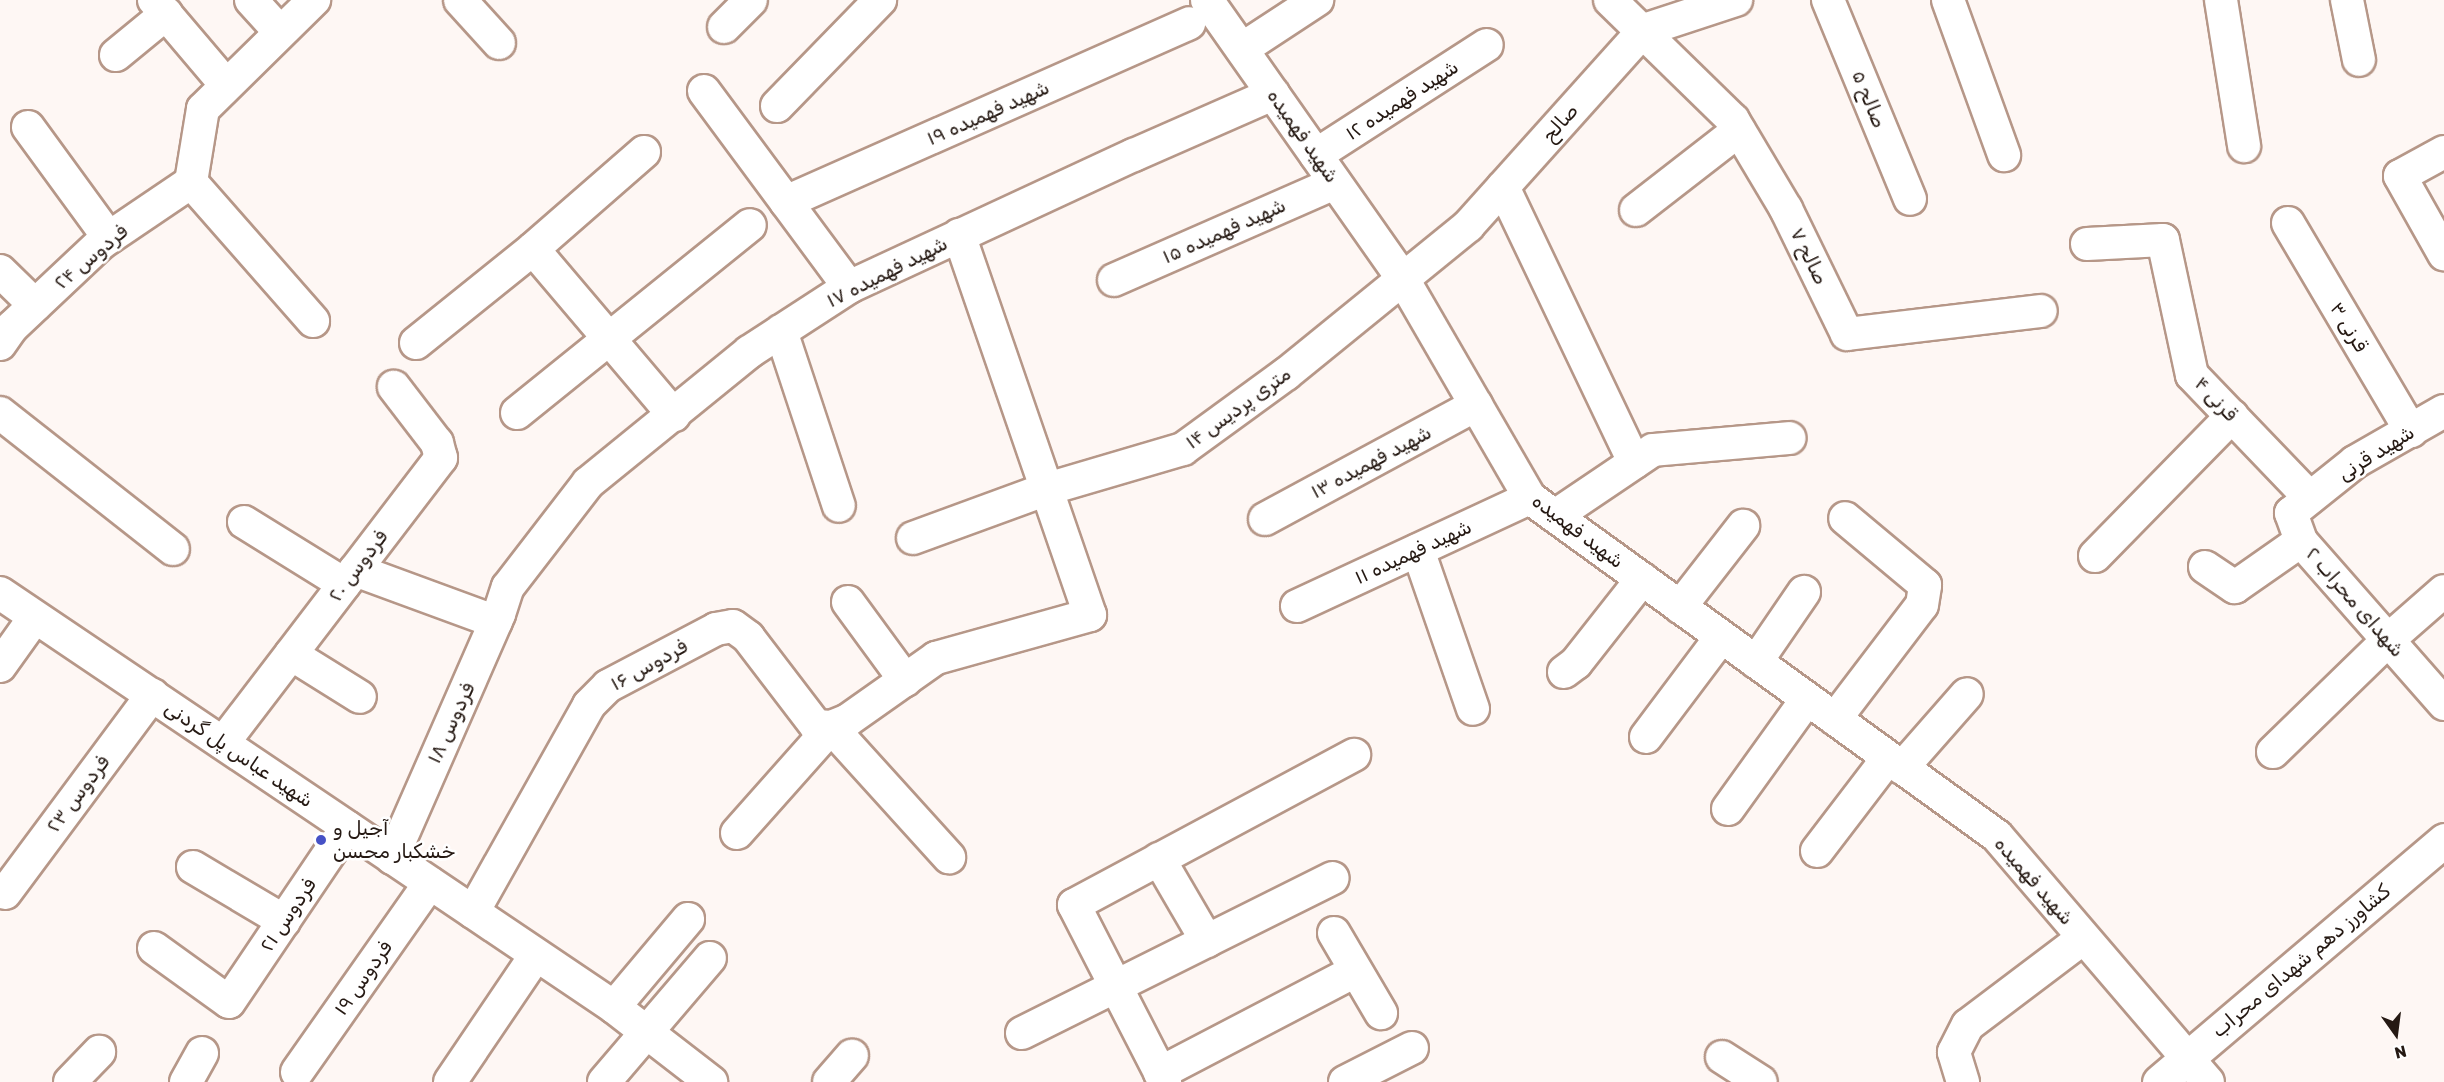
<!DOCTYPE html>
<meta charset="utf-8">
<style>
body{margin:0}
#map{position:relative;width:2444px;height:1082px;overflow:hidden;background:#fef7f4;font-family:Rubik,Vazirmatn,sans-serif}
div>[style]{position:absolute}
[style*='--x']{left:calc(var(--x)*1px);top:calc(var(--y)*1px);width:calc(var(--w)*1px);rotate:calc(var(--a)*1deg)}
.roads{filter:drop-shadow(2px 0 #b69788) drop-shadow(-2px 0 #b69788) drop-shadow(0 2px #b69788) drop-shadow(0 -2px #b69788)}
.minor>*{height:32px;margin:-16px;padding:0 16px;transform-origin:16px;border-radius:16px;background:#fff}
.major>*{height:33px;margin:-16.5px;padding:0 16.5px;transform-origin:16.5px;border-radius:16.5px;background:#fff}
.dots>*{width:16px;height:16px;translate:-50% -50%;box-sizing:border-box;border:3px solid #fff;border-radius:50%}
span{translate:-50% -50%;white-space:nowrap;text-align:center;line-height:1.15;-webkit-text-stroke:5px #fff;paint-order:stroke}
.street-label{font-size:20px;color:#251913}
.poi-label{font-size:20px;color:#251913}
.left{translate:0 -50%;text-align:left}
.north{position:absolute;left:2366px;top:1004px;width:60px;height:60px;-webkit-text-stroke:4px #fff;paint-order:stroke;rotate:166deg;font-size:16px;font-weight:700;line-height:24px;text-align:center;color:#251913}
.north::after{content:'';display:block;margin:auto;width:21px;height:27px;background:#251913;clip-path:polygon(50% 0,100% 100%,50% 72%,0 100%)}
</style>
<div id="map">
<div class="roads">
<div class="minor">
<i style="--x:154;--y:0;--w:111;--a:49.7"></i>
<i style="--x:251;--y:0;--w:43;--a:47.8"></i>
<i style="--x:460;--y:0;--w:58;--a:47.8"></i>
<i style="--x:1207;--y:0;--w:341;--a:54.9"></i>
<i style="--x:1403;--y:279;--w:253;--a:59.9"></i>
<i style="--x:1530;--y:498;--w:576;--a:35.9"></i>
<i style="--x:1997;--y:836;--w:324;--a:49.4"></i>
<i style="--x:1610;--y:0;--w:172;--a:44.3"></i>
<i style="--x:1733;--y:120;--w:104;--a:59.2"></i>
<i style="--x:1786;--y:209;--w:139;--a:64"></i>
<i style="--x:1847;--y:334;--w:195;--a:-6.8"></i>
<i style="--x:1828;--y:0;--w:215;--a:67.6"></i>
<i style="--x:1948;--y:0;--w:165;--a:70.1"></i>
<i style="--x:2221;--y:0;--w:148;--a:81"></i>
<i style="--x:2347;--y:0;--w:61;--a:78.7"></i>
<i style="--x:724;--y:27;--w:38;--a:-45"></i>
<i style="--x:1242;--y:49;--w:90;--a:-33.2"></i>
<i style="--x:116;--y:55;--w:65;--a:-39.4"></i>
<i style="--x:704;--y:91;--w:244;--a:53.5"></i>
<i style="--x:777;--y:106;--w:148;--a:-45.8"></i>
<i style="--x:28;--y:127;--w:137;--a:53.9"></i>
<i style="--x:644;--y:152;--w:147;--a:138.9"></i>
<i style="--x:533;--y:249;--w:218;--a:49.7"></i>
<i style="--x:2444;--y:152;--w:50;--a:151.4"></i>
<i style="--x:2400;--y:176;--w:90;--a:60.6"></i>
<i style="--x:1316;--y:155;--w:203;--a:-32.8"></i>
<i style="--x:191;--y:182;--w:74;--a:-80.7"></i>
<i style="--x:203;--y:109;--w:156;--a:-44.5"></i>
<i style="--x:191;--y:182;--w:185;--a:48.7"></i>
<i style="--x:1503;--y:187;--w:305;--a:64.5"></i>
<i style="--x:786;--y:202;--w:441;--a:-23.9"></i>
<i style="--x:1636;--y:210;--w:130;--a:-37.8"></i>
<i style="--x:2288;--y:223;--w:242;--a:59.4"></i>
<i style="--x:2087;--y:244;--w:76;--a:-3"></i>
<i style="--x:2163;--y:240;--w:138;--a:77.9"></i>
<i style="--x:2192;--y:375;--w:170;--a:46.2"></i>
<i style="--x:0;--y:271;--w:49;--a:44.2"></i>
<i style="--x:1114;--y:280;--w:241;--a:-23.7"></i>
<i style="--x:781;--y:331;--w:184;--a:71.7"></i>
<i style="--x:416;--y:343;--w:150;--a:-38.8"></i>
<i style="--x:0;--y:344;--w:21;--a:-55"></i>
<i style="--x:12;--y:327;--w:122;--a:-43.3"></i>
<i style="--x:101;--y:243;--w:109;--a:-34.1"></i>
<i style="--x:2444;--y:411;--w:103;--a:150.2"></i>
<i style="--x:2355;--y:462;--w:82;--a:141.4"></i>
<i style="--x:2291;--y:513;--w:30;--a:70"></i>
<i style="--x:2301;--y:541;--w:217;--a:48.7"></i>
<i style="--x:0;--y:413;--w:220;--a:38.2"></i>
<i style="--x:517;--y:413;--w:299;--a:-38.9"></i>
<i style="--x:1555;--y:516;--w:118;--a:-34"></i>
<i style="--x:1653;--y:450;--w:137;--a:-5"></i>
<i style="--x:1265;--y:519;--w:240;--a:-28.4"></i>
<i style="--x:244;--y:522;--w:118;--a:31.8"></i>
<i style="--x:913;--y:538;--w:143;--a:-20.1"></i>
<i style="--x:1047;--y:489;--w:142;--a:-16.4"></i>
<i style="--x:1183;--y:449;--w:127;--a:-36.1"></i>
<i style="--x:1286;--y:374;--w:235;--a:-39.1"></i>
<i style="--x:1468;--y:226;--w:263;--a:-48.1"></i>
<i style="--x:1644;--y:30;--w:97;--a:-18.1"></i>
<i style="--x:1418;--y:550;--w:168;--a:70.9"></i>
<i style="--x:2095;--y:556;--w:196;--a:-45.6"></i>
<i style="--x:2205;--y:567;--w:36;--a:34"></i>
<i style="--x:2235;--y:587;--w:80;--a:-34.9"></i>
<i style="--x:355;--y:570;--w:150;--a:20.2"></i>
<i style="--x:0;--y:593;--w:741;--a:33.99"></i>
<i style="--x:614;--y:1007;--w:123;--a:37.7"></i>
<i style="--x:848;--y:602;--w:97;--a:53.8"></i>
<i style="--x:1297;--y:606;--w:257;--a:-24.9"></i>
<i style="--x:1680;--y:607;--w:103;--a:-52.1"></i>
<i style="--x:291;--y:654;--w:81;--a:31.9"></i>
<i style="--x:1756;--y:662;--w:85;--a:-55.6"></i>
<i style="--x:0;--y:666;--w:60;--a:-54.5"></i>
<i style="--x:1564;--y:672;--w:15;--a:-37"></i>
<i style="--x:1576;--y:663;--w:107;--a:-51.8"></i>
<i style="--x:1835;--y:719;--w:143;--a:-52.7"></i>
<i style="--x:1922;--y:605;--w:20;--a:-81"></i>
<i style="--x:1925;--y:585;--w:104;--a:-140.1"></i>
<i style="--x:831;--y:727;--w:176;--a:47.8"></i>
<i style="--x:1646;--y:737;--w:125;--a:-53.1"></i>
<i style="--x:223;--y:743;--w:359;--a:-52.6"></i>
<i style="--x:441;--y:458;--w:16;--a:-105"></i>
<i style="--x:437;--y:443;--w:71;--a:-127.5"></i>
<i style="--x:2273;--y:752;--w:161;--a:-44.2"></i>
<i style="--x:2388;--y:640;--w:74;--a:-41.2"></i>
<i style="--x:1902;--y:768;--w:98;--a:-48.7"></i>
<i style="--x:1728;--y:809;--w:135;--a:-54.3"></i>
<i style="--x:737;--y:833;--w:142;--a:-48.4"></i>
<i style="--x:831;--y:727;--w:18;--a:-22"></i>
<i style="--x:848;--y:720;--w:108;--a:-35.2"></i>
<i style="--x:936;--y:658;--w:160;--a:-15.6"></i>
<i style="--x:1090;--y:615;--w:402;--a:-109"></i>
<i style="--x:1817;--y:851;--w:117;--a:-52.6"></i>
<i style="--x:392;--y:858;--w:266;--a:-66.3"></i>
<i style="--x:499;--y:614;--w:28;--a:-72"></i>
<i style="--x:508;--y:587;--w:131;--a:-52.4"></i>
<i style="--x:588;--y:483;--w:208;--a:-39.1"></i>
<i style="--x:749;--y:352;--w:119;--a:-33"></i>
<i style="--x:849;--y:287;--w:314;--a:-24.9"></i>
<i style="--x:1134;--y:155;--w:152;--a:-23.7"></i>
<i style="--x:1159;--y:859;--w:95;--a:59.7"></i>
<i style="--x:193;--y:867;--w:106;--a:30.7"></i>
<i style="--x:5;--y:893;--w:247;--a:-53.4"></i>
<i style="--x:473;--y:912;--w:237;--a:-60.7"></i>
<i style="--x:589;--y:705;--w:27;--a:-45"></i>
<i style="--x:608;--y:686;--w:122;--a:-27.8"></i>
<i style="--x:716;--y:629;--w:17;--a:-10"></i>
<i style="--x:733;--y:626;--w:19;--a:36"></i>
<i style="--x:748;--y:637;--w:112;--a:52.6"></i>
<i style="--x:816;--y:726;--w:15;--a:4"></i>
<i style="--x:1334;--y:933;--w:93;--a:59.6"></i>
<i style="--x:154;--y:948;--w:92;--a:35.8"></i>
<i style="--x:229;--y:1002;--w:211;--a:-56"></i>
<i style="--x:614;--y:1007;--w:115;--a:-49.9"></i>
<i style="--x:1022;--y:1033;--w:347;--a:-26.5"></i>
<i style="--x:1722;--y:1057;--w:46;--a:32.7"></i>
<i style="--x:297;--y:1072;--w:231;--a:-54.9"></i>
<i style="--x:1160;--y:1073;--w:220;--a:-27.6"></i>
<i style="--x:70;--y:1082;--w:42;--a:-46"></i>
<i style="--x:186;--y:1082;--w:33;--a:-61"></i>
<i style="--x:450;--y:1082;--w:153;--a:-55.9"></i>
<i style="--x:604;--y:1082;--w:163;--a:-49.5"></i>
<i style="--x:829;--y:1082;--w:35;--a:-49"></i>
<i style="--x:1165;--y:1082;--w:199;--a:-117.2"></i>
<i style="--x:1074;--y:905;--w:318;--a:-28.2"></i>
<i style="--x:1345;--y:1082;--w:75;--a:-26.9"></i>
<i style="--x:1963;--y:1082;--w:31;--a:-107"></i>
<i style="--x:1954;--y:1052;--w:30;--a:-63"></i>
<i style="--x:1968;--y:1025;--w:144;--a:-37.1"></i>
</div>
<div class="major">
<i style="--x:2159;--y:1082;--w:374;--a:-40.3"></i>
</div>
</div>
<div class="dots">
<i style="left:321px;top:840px;background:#4651c6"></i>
</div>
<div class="street-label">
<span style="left:1869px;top:99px;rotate:68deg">صالح ۵</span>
<span style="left:1402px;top:100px;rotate:-33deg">شهید فهمیده ۱۲</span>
<span style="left:988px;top:113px;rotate:-24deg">شهید فهمیده ۱۹</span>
<span style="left:1560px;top:123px;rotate:-48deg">صالح</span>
<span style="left:1303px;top:136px;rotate:55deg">شهید فهمیده</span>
<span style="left:1224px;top:231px;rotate:-24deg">شهید فهمیده ۱۵</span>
<span style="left:1809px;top:256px;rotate:64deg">صالح ۷</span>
<span style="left:91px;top:257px;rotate:-40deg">فردوس ۲۴</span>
<span style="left:887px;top:272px;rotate:-27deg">شهید فهمیده ۱۷</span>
<span style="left:2349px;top:327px;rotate:59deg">قرنی ۳</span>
<span style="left:2216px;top:399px;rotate:47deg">قرنی ۴</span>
<span style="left:1238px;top:408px;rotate:-36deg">۱۴ متری پردیس</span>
<span style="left:2376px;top:453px;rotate:-32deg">شهید قرنی</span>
<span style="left:1371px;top:462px;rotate:-28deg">شهید فهمیده ۱۳</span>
<span style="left:1578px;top:531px;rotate:37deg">شهید فهمیده</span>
<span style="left:1413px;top:552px;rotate:-25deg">شهید فهمیده ۱۱</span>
<span style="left:358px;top:566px;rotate:-53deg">فردوس ۲۰</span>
<span style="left:2355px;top:602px;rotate:49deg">شهدای محراب ۲</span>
<span style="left:649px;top:665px;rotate:-29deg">فردوس ۱۶</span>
<span style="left:451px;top:723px;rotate:-65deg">فردوس ۱۸</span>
<span style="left:239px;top:754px;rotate:34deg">شهید عباس پل گردنی</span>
<span style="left:78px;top:794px;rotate:-53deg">فردوس ۲۳</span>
<span style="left:2034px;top:881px;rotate:49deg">شهید فهمیده</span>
<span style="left:288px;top:915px;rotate:-56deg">فردوس ۲۱</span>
<span style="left:2301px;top:961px;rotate:-40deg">کشاورز دهم شهدای محراب</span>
<span style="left:363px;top:978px;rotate:-55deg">فردوس ۱۹</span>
</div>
<div class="poi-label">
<span class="left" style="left:333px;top:840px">آجیل و<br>خشکبار محسن</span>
</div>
<div class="north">N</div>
</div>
